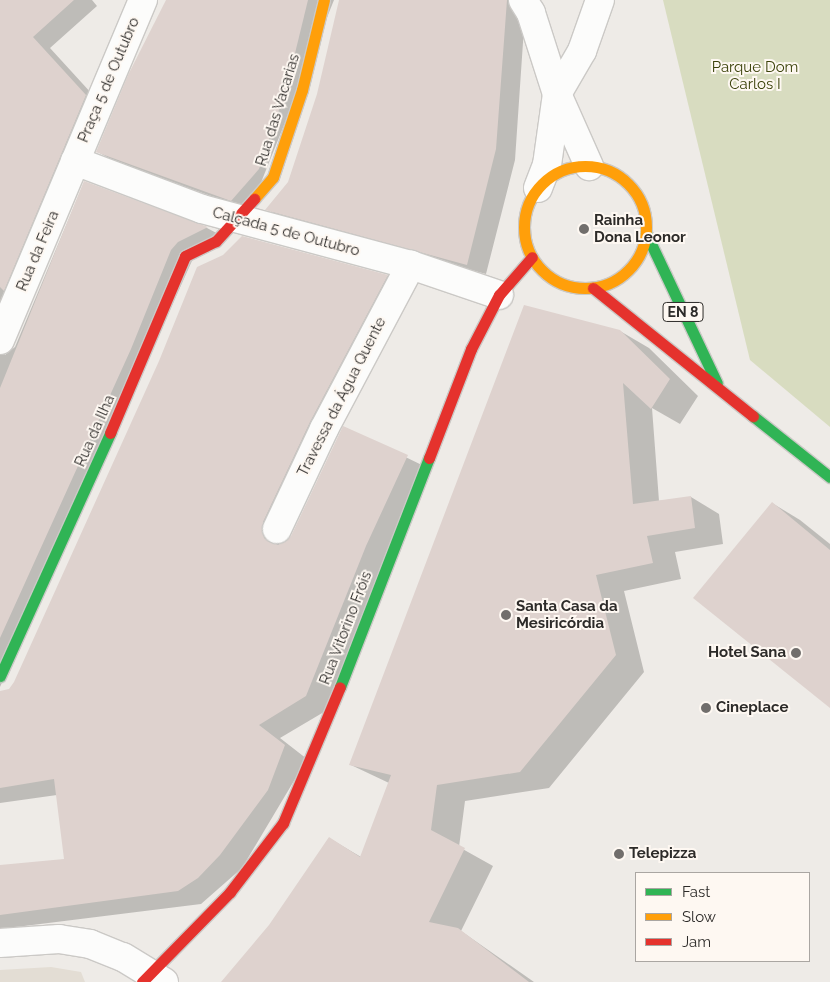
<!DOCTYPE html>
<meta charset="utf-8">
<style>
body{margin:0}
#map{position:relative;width:830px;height:982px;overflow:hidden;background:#eeebe7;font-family:Raleway,sans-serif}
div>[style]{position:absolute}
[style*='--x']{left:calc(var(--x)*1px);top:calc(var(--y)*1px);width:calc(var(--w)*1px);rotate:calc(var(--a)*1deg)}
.built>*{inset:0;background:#e3ddd4}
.green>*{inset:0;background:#d8dcc0}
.shadow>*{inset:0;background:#0003}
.building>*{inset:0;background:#ded2ce}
.roads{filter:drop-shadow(1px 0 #cbc9c6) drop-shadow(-1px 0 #cbc9c6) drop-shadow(0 1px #cbc9c6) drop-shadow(0 -1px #cbc9c6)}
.street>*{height:28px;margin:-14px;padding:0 14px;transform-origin:14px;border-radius:14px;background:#fcfcfb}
.fast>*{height:11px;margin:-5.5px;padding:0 5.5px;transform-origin:5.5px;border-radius:5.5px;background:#30b455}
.slow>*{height:11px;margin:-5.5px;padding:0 5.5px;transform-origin:5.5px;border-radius:5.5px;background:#ff9f0a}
.slow>.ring{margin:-5.5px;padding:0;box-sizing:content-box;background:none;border:11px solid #ff9f0a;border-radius:50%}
.jam>*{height:11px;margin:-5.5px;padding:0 5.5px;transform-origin:5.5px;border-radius:5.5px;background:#e5322d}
.dots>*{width:14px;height:14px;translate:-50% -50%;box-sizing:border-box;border:2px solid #fef8f2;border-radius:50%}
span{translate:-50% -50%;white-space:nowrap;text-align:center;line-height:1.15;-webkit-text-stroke:4px #fef8f2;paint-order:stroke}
.shield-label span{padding:1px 4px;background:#fef8f2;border:1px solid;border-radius:4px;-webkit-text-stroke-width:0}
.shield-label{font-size:14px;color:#2d2b29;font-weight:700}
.park-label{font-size:15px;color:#3b420a}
.street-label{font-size:15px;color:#2d2b29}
.poi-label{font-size:15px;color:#2d2b29;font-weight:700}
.left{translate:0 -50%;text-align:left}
.right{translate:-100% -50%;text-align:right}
.legend{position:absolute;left:635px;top:872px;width:175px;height:90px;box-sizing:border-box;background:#fef8f2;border:1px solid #aaa6a2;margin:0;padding:6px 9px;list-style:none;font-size:15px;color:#2d2b29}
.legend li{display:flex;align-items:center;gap:10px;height:25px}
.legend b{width:25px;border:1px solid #aaa6a2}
</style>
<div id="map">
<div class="built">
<i style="clip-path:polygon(51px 967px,81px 972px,85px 982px,0 982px,0 970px)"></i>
</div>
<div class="green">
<i style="clip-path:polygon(663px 0,830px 0,830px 427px,750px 360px)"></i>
</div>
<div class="shadow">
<i style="clip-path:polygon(0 0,92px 0,97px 6px,50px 48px,103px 106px,3px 345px,5px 355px,15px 347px,84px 183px,207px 228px,224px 237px,196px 252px,0 687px)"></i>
<i style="clip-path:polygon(167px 0,334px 0,250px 210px,116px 162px,98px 152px)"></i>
<i style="clip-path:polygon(340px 0,518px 0,525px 13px,515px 160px,486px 274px,285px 220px,267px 209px,289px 183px,318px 94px)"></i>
<i style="clip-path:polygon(242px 237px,388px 276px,410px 289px,285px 536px,285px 542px,292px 537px,344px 427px,430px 469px,329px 709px,280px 738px,307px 759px,242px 868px,201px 904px,0 929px,0 866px,65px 860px,57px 795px,0 803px,0 703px,15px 683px,224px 256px)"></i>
<i style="clip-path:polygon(620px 331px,649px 348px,698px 396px,680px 424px,652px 408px,659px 501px,691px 497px,719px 514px,723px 544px,675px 552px,681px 579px,624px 591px,644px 672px,549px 788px,465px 801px,459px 847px,493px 866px,461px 931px,534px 982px,236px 982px,329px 838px,361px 857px,389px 783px,351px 765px)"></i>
<i style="clip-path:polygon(772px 503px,800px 520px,830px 544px,830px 707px)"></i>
</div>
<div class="building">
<i style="clip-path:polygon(0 0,74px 0,33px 37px,86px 95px,4px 291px,0 287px)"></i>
<i style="clip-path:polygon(166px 0,308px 0,287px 86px,259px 169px,231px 201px,96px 152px,128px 75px)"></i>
<i style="clip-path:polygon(339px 0,507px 0,496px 149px,467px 265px,265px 210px,288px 182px,317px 94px)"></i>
<i style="clip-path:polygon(84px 181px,208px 227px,178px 242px,171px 250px,131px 349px,0 638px,0 388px)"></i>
<i style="clip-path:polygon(242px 236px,388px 275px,310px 422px,263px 522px,264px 538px,278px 545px,291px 536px,343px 426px,408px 455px,366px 546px,306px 696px,259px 725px,285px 745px,268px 790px,220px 855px,198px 878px,178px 891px,0 915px,0 865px,64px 859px,54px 779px,0 788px,0 691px,9px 689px,14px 682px,159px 361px,197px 267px,223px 255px)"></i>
<i style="clip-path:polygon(524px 305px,620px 330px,670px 379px,651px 409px,623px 383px,633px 504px,691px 496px,695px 528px,647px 536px,653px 563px,596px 575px,616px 655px,520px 772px,437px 785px,431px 830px,465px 848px,429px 922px,458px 928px,529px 982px,221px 982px,269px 925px,329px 837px,360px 857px,391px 775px,349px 765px)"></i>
<i style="clip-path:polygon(772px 502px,830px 550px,830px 708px,693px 598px)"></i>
</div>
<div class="roads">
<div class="street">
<i style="--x:523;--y:0;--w:15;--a:58"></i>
<i style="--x:531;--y:13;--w:85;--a:72.2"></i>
<i style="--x:557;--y:94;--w:79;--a:66"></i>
<i style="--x:75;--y:161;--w:136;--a:20.7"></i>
<i style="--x:202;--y:209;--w:216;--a:15"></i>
<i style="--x:411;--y:265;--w:93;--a:18.8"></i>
<i style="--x:538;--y:188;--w:25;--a:-69"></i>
<i style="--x:547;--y:165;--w:72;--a:-82"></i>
<i style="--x:557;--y:94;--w:50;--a:-59.8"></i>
<i style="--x:582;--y:51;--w:54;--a:-70.6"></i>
<i style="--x:0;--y:340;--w:369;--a:-67.2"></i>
<i style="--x:277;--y:529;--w:110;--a:-64.8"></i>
<i style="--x:324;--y:429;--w:186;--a:-62.1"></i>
<i style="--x:0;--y:943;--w:59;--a:-3.9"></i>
<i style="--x:59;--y:939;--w:31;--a:9"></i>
<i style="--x:90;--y:944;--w:35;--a:22"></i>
<i style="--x:123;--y:957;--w:48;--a:31.4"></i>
</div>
<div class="fast">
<i style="--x:646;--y:233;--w:166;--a:64.7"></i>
<i style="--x:753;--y:416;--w:98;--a:38.4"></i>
<i style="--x:0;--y:676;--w:267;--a:-65.6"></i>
<i style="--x:340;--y:687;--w:246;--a:-68.8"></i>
</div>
<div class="slow">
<i class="ring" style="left:524px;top:166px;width:111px;height:111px"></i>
<i style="--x:254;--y:199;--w:29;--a:-49"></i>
<i style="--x:273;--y:177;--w:92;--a:-71.6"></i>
<i style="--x:302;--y:90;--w:93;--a:-76.3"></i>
</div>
<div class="jam">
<i style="--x:593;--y:288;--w:205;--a:38.7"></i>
<i style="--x:110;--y:433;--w:192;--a:-67"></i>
<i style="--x:185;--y:256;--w:34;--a:-26"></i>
<i style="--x:216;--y:241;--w:57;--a:-47.9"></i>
<i style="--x:429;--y:458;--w:117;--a:-68.9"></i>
<i style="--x:471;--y:349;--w:61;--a:-62.6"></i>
<i style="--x:499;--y:295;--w:50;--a:-49"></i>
<i style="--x:142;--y:982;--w:126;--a:-45.6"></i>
<i style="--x:230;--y:892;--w:87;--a:-52.5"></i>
<i style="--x:283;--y:823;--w:147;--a:-67.3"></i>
</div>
</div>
<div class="dots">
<i style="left:584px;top:229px;background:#716e6c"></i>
<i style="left:506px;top:615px;background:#716e6c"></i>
<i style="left:796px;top:653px;background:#716e6c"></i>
<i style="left:706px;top:708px;background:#716e6c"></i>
<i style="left:619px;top:854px;background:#716e6c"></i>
</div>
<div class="shield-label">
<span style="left:683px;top:312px">EN 8</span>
</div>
<div class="park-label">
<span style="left:755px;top:76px">Parque Dom<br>Carlos I</span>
</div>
<div class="street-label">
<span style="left:109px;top:80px;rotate:-67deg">Praça 5 de Outubro</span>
<span style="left:278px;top:110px;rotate:-73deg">Rua das Vacarias</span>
<span style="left:286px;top:232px;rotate:15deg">Calçada 5 de Outubro</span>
<span style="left:38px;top:251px;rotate:-67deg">Rua da Feira</span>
<span style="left:342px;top:397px;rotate:-63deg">Travessa da Água Quente</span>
<span style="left:95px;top:431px;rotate:-66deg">Rua da Ilha</span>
<span style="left:346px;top:628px;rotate:-69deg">Rua Vitorino Fróis</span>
</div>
<div class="poi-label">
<span class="left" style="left:594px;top:229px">Rainha<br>Dona Leonor</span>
<span class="left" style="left:516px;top:615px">Santa Casa da<br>Mesiricórdia</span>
<span class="right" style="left:786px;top:653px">Hotel Sana</span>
<span class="left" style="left:716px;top:708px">Cineplace</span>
<span class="left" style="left:629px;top:854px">Telepizza</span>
</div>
<ul class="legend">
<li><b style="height:6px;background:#30b455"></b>Fast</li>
<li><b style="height:6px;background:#ff9f0a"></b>Slow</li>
<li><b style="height:6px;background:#e5322d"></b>Jam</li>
</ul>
</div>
